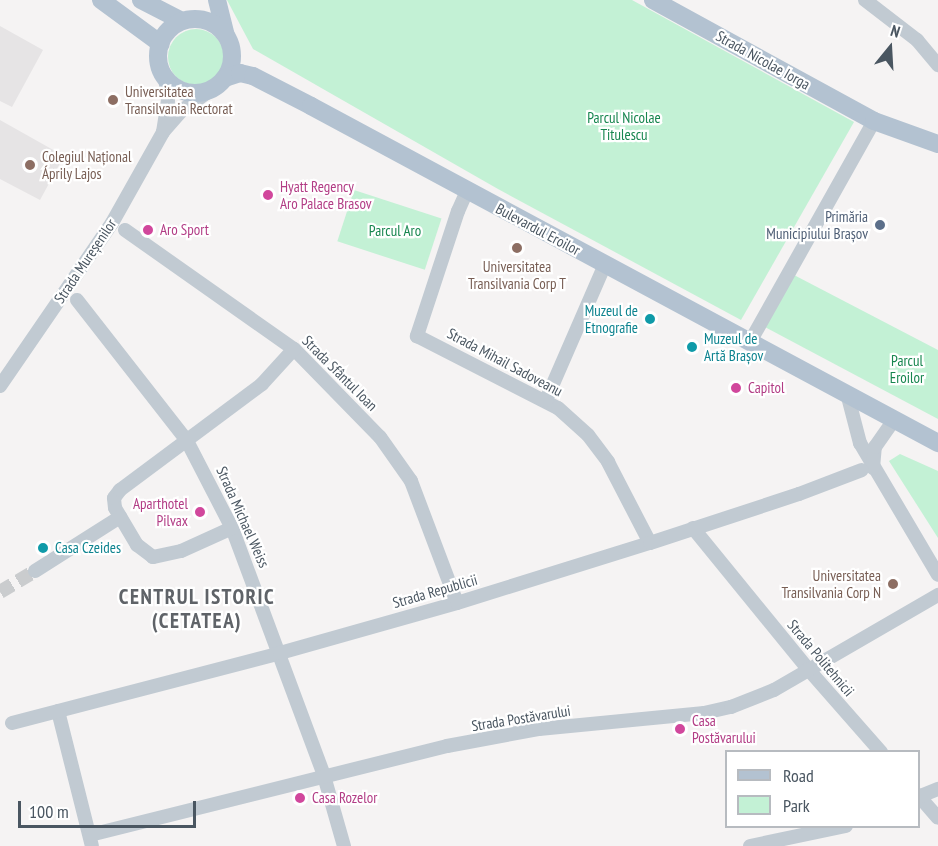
<!DOCTYPE html>
<meta charset="utf-8">
<style>
body{margin:0}
#map{position:relative;width:938px;height:846px;overflow:hidden;background:#f5f3f3;font-family:"PT Sans Narrow",sans-serif}
div>[style]{position:absolute}
[style*='--x']{left:calc(var(--x)*1px);top:calc(var(--y)*1px);width:calc(var(--w)*1px);rotate:calc(var(--a)*1deg)}
.education>*{inset:0;background:#e6e4e5}
.green>*{inset:0;background:#c3f1d5;transform-origin:0 0}
.round{border-radius:50%}
.minor-tunnel>*{height:14px;margin-top:-7px;transform-origin:0;background:repeating-linear-gradient(90deg,#caccce 0 14px,transparent 0 21px)}
.minor>*{height:14px;margin:-7px;padding:0 7px;transform-origin:7px;border-radius:7px;background:#c1cad2}
.major>*{height:18px;margin:-9px;padding:0 9px;transform-origin:9px;border-radius:9px;background:#b3c2d1}
.major>.ring{margin:-9px;padding:0;box-sizing:content-box;background:none;border:18px solid #b3c2d1;border-radius:50%}
.dots>*{width:16px;height:16px;translate:-50% -50%;box-sizing:border-box;border:3px solid #fff;border-radius:50%}
span{translate:-50% -50%;white-space:nowrap;text-align:center;line-height:1.15;-webkit-text-stroke:4.5px #fff;paint-order:stroke}
.street-label{font-size:15px;color:#4a5661}
.education-label{font-size:15px;color:#785e54}
.left{translate:0 -50%;text-align:left}
.right{translate:-100% -50%;text-align:right}
.park-label{font-size:15px;color:#17864f}
.hotel-label{font-size:15px;color:#b23c85}
.service-label{font-size:15px;color:#4e5e75}
.culture-label{font-size:15px;color:#0d838f}
.district-label{font-size:21px;color:#5f6368;font-weight:700;letter-spacing:1.5px}
.legend{position:absolute;left:725px;top:750px;width:195px;height:78px;box-sizing:border-box;background:#fff;border:2px solid #b7bbc0;margin:0;padding:8px 10px;list-style:none;font-size:18px;color:#4a5661}
.legend li{display:flex;align-items:center;gap:12px;height:30px}
.legend b{width:30px;border:2px solid #b7bbc0}
.north{position:absolute;left:860px;top:18px;width:60px;height:60px;-webkit-text-stroke:4px #fff;paint-order:stroke;rotate:18deg;font-size:16px;font-weight:700;line-height:24px;text-align:center;color:#4a5661}
.north::after{content:'';display:block;margin:auto;width:21px;height:27px;background:#4a5661;clip-path:polygon(50% 0,100% 100%,50% 72%,0 100%)}
.scale{position:absolute;left:18px;top:801px;width:178px;height:27px;box-sizing:border-box;border:3px solid #4a5661;border-top:0;padding-left:8px;font-size:18px;line-height:21px;white-space:nowrap;color:#4a5661;-webkit-text-stroke:4px #fff;paint-order:stroke}
</style>
<div id="map">
<div class="education">
<i style="clip-path:polygon(0 26px,43px 50px,12px 107px,0 101px)"></i>
<i style="clip-path:polygon(0 120px,64px 156px,40px 200px,0 179px)"></i>
</div>
<div class="green">
<i style="clip-path:polygon(227px 0,632px 0,854px 122px,741px 320px,498px 189px,253px 49px)"></i>
<i class="round" style="left:168px;top:29px;width:56px;height:56px"></i>
<i style="left:354px;top:190px;width:92px;height:54px;rotate:18deg"></i>
<i style="clip-path:polygon(794px 275px,938px 350px,938px 419px,763px 326px)"></i>
<i style="clip-path:polygon(900px 454px,938px 471px,938px 538px,889px 461px)"></i>
</div>
<div class="minor-tunnel">
<i style="--x:0;--y:592;--w:41;--a:-31"></i>
</div>
<div class="minor">
<i style="--x:865;--y:0;--w:66;--a:37.6"></i>
<i style="--x:917;--y:40;--w:33;--a:50"></i>
<i style="--x:163;--y:132;--w:31;--a:-81"></i>
<i style="--x:168;--y:101;--w:24;--a:-97"></i>
<i style="--x:467;--y:191;--w:22;--a:114"></i>
<i style="--x:458;--y:211;--w:132;--a:108.2"></i>
<i style="--x:417;--y:336;--w:158;--a:27.1"></i>
<i style="--x:558;--y:408;--w:40;--a:42"></i>
<i style="--x:588;--y:435;--w:34;--a:53"></i>
<i style="--x:608;--y:462;--w:91;--a:62.6"></i>
<i style="--x:125;--y:230;--w:207;--a:35.2"></i>
<i style="--x:294;--y:349;--w:123;--a:45.7"></i>
<i style="--x:380;--y:437;--w:54;--a:54.8"></i>
<i style="--x:411;--y:481;--w:130;--a:69.3"></i>
<i style="--x:77;--y:300;--w:179;--a:52"></i>
<i style="--x:187;--y:441;--w:98;--a:62.7"></i>
<i style="--x:232;--y:528;--w:265;--a:69.6"></i>
<i style="--x:324;--y:776;--w:73;--a:74.1"></i>
<i style="--x:750;--y:342;--w:253;--a:-60.7"></i>
<i style="--x:0;--y:386;--w:198;--a:-55.5"></i>
<i style="--x:112;--y:223;--w:104;--a:-60.7"></i>
<i style="--x:163;--y:132;--w:28;--a:-49"></i>
<i style="--x:181;--y:111;--w:39;--a:-35"></i>
<i style="--x:848;--y:397;--w:48;--a:75.4"></i>
<i style="--x:860;--y:443;--w:153;--a:59.4"></i>
<i style="--x:546;--y:400;--w:148;--a:-66.5"></i>
<i style="--x:873;--y:468;--w:21;--a:-85"></i>
<i style="--x:875;--y:447;--w:32;--a:-55"></i>
<i style="--x:232;--y:528;--w:56;--a:155.7"></i>
<i style="--x:181;--y:551;--w:29;--a:168"></i>
<i style="--x:153;--y:557;--w:20;--a:-143"></i>
<i style="--x:137;--y:545;--w:43;--a:-120.7"></i>
<i style="--x:115;--y:508;--w:10;--a:-96"></i>
<i style="--x:114;--y:498;--w:10;--a:-53"></i>
<i style="--x:120;--y:490;--w:177;--a:-36.7"></i>
<i style="--x:262;--y:384;--w:47;--a:-47.6"></i>
<i style="--x:693;--y:528;--w:182;--a:50.8"></i>
<i style="--x:808;--y:669;--w:111;--a:48.7"></i>
<i style="--x:35;--y:571;--w:101;--a:-32.4"></i>
<i style="--x:58;--y:711;--w:139;--a:75.9"></i>
<i style="--x:12;--y:723;--w:277;--a:-14.6"></i>
<i style="--x:280;--y:653;--w:184;--a:-15.8"></i>
<i style="--x:457;--y:603;--w:202;--a:-17.3"></i>
<i style="--x:650;--y:543;--w:157;--a:-18.2"></i>
<i style="--x:799;--y:494;--w:67;--a:-20.9"></i>
<i style="--x:918;--y:795;--w:30;--a:49"></i>
<i style="--x:918;--y:797;--w:22;--a:-22"></i>
<i style="--x:90;--y:835;--w:368;--a:-14"></i>
<i style="--x:447;--y:746;--w:94;--a:-10.5"></i>
<i style="--x:539;--y:729;--w:166;--a:-5.5"></i>
<i style="--x:704;--y:713;--w:28;--a:-13"></i>
<i style="--x:731;--y:707;--w:46;--a:-21.6"></i>
<i style="--x:774;--y:690;--w:190;--a:-30.1"></i>
<i style="--x:750;--y:846;--w:98;--a:-11.8"></i>
</div>
<div class="major">
<i style="--x:101;--y:0;--w:74;--a:36.3"></i>
<i style="--x:141;--y:0;--w:46;--a:27.1"></i>
<i style="--x:217;--y:0;--w:36;--a:76"></i>
<i style="--x:653;--y:0;--w:252;--a:28.7"></i>
<i style="--x:874;--y:121;--w:68;--a:19.8"></i>
<i class="ring" style="left:158px;top:19px;width:56px;height:56px"></i>
<i style="--x:225;--y:78;--w:16;--a:-18"></i>
<i style="--x:240;--y:73;--w:13;--a:13"></i>
<i style="--x:253;--y:76;--w:65;--a:27.3"></i>
<i style="--x:311;--y:106;--w:712;--a:28.26"></i>
</div>
<div class="dots">
<i style="left:113px;top:100px;background:#8d6e63"></i>
<i style="left:30px;top:165px;background:#8d6e63"></i>
<i style="left:268px;top:195px;background:#d1479c"></i>
<i style="left:880px;top:225px;background:#5c6f8a"></i>
<i style="left:148px;top:230px;background:#d1479c"></i>
<i style="left:517px;top:248px;background:#8d6e63"></i>
<i style="left:650px;top:319px;background:#0f9aa8"></i>
<i style="left:692px;top:347px;background:#0f9aa8"></i>
<i style="left:736px;top:388px;background:#d1479c"></i>
<i style="left:200px;top:512px;background:#d1479c"></i>
<i style="left:43px;top:548px;background:#0f9aa8"></i>
<i style="left:893px;top:584px;background:#8d6e63"></i>
<i style="left:680px;top:729px;background:#d1479c"></i>
<i style="left:300px;top:798px;background:#d1479c"></i>
</div>
<div class="street-label">
<span style="left:763px;top:60px;rotate:29deg">Strada Nicolae Iorga</span>
<span style="left:538px;top:229px;rotate:28deg">Bulevardul Eroilor</span>
<span style="left:85px;top:261px;rotate:-56deg">Strada Mureșenilor</span>
<span style="left:505px;top:362px;rotate:28deg">Strada Mihail Sadoveanu</span>
<span style="left:340px;top:373px;rotate:45deg">Strada Sfântul Ioan</span>
<span style="left:243px;top:517px;rotate:66deg">Strada Michael Weiss</span>
<span style="left:435px;top:591px;rotate:-16deg">Strada Republicii</span>
<span style="left:821px;top:658px;rotate:50deg">Strada Politehnicii</span>
<span style="left:521px;top:718px;rotate:-9deg">Strada Postăvarului</span>
</div>
<div class="education-label">
<span class="left" style="left:125px;top:100px">Universitatea<br>Transilvania Rectorat</span>
<span class="left" style="left:42px;top:165px">Colegiul Național<br>Áprily Lajos</span>
<span style="left:517px;top:275px">Universitatea<br>Transilvania Corp T</span>
<span class="right" style="left:881px;top:584px">Universitatea<br>Transilvania Corp N</span>
</div>
<div class="park-label">
<span style="left:624px;top:126px">Parcul Nicolae<br>Titulescu</span>
<span style="left:395px;top:231px">Parcul Aro</span>
<span style="left:907px;top:369px">Parcul<br>Eroilor</span>
</div>
<div class="hotel-label">
<span class="left" style="left:280px;top:195px">Hyatt Regency<br>Aro Palace Brasov</span>
<span class="left" style="left:160px;top:230px">Aro Sport</span>
<span class="left" style="left:748px;top:388px">Capitol</span>
<span class="right" style="left:188px;top:512px">Aparthotel<br>Pilvax</span>
<span class="left" style="left:692px;top:729px">Casa<br>Postăvarului</span>
<span class="left" style="left:312px;top:798px">Casa Rozelor</span>
</div>
<div class="service-label">
<span class="right" style="left:868px;top:225px">Primăria<br>Municipiului Brașov</span>
</div>
<div class="culture-label">
<span class="right" style="left:638px;top:319px">Muzeul de<br>Etnografie</span>
<span class="left" style="left:704px;top:347px">Muzeul de<br>Artă Brașov</span>
<span class="left" style="left:55px;top:548px">Casa Czeides</span>
</div>
<div class="district-label">
<span style="left:197px;top:609px">CENTRUL ISTORIC<br>(CETATEA)</span>
</div>
<ul class="legend">
<li><b style="height:8px;background:#b3c2d1"></b>Road</li>
<li><b style="height:16px;background:#c3f1d5"></b>Park</li>
</ul>
<div class="north">N</div>
<div class="scale">100 m</div>
</div>
